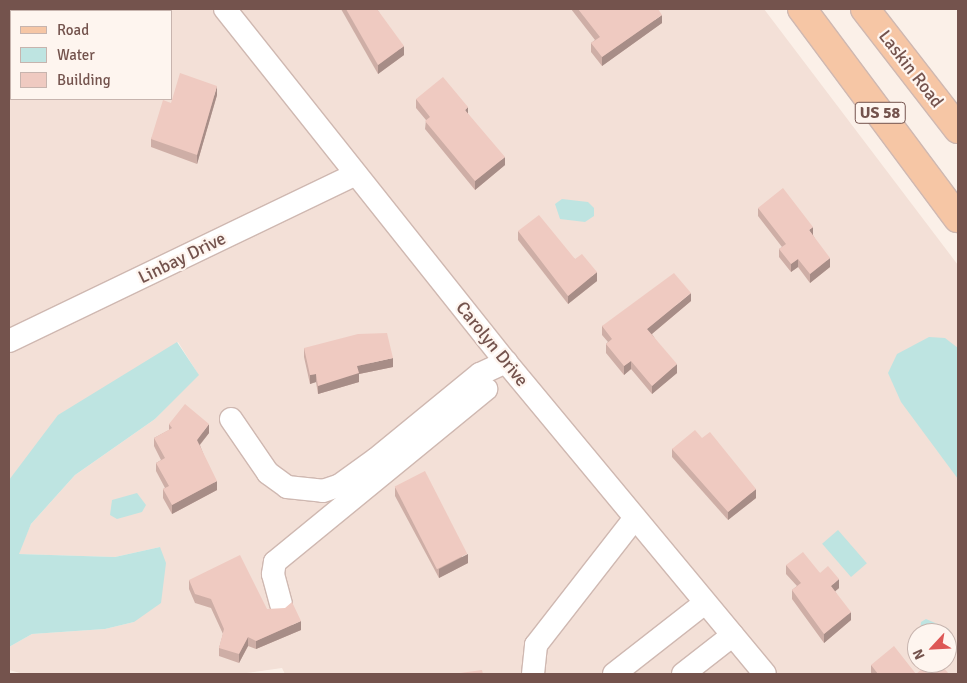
<!DOCTYPE html>
<style>
body{margin:0}
#map{position:relative;width:967px;height:683px;overflow:hidden;background:#fbf0e8;font-family:Signika,sans-serif}
div>[style]{position:absolute}
[style*='--x']{left:calc(var(--x)*1px);top:calc(var(--y)*1px);width:calc(var(--w)*1px);rotate:calc(var(--a)*1deg)}
.residential>*{inset:0;background:#f3e0d7}
.water>*{inset:0;background:#bee4e1;transform-origin:0 0}
.roads{filter:drop-shadow(1px 0 #cfb8b1) drop-shadow(-1px 0 #cfb8b1) drop-shadow(0 1px #cfb8b1) drop-shadow(0 -1px #cfb8b1)}
.minor>*{height:22px;margin:-11px;padding:0 11px;transform-origin:11px;border-radius:11px;background:#fff}
.major>*{height:28px;margin:-14px;padding:0 14px;transform-origin:14px;border-radius:14px;background:#f6c6a5}
.wall>*{inset:0;background:#ceaea6}
.shaded-wall>*{inset:0;background:#a78d87}
.building>*{inset:0;background:#efcac1;transform-origin:0 0}
span{translate:-50% -50%;white-space:nowrap;text-align:center;line-height:1.15;-webkit-text-stroke:4.5px #fef5ef;paint-order:stroke}
.shield-label span{padding:1px 4px;background:#fef5ef;border:1px solid;border-radius:4px;-webkit-text-stroke-width:0}
.shield-label{font-size:16px;color:#74534d;font-weight:700}
.street-label{font-size:18px;color:#74534d}
.frame{position:absolute;inset:0;border:10px solid #74534d;pointer-events:none}
.legend{position:absolute;left:10px;top:10px;width:162px;height:90px;box-sizing:border-box;background:#fef5ef;border:1px solid #c7b4ae;margin:0;padding:6px 9px;list-style:none;font-size:15px;color:#74534d}
.legend li{display:flex;align-items:center;gap:10px;height:25px}
.legend b{width:25px;border:1px solid #c7b4ae}
.north{position:absolute;left:907px;top:623px;width:50px;height:50px;box-sizing:border-box;background:#fef5ef;border:1px solid #c7b4ae;border-radius:50%;rotate:245deg;font-size:14px;font-weight:700;line-height:20px;text-align:center;color:#74534d}
.north::after{content:'';display:block;margin:auto;width:18px;height:22px;background:#dd5755;clip-path:polygon(50% 0,100% 100%,50% 72%,0 100%)}
</style>
<div id="map">
<div class="residential">
<i style="clip-path:polygon(evenodd,13px 9px,764px 9px,958px 265px,958px 674px,285px 674px,282px 668px,239px 674px,24px 674px,9px 670px,9px 647px,32px 634px,105px 629px,134px 622px,160px 547px,115px 557px,18px 554px,31px 524px,75px 475px,155px 419px,198px 374px,178px 342px,9px 480px,9px 15px,11px 99px,171px 99px,171px 11px,13px 9px,917px 633px,947px 633px,947px 663px,917px 663px,917px 633px)"></i>
</div>
<div class="water">
<i style="clip-path:polygon(562px 199px,588px 202px,594px 208px,594px 216px,585px 222px,560px 219px,555px 204px)"></i>
<i style="clip-path:polygon(929px 337px,945px 338px,958px 348px,958px 479px,901px 402px,888px 373px,897px 354px)"></i>
<i style="clip-path:polygon(177px 342px,199px 375px,155px 419px,75px 475px,31px 524px,19px 554px,115px 557px,160px 547px,166px 563px,161px 603px,134px 622px,105px 629px,32px 634px,9px 647px,9px 480px,58px 415px)"></i>
<i style="clip-path:polygon(137px 493px,146px 505px,142px 512px,117px 519px,110px 515px,112px 500px)"></i>
<i style="left:838px;top:530px;width:44px;height:21px;rotate:49deg"></i>
<i style="clip-path:polygon(926px 619px,949px 629px,949px 642px,947px 633px,920px 633px,921px 622px)"></i>
</div>
<div class="roads">
<div class="minor">
<i style="--x:225;--y:9;--w:451;--a:51.5"></i>
<i style="--x:506;--y:362;--w:405;--a:50.3"></i>
<i style="--x:9;--y:341;--w:385;--a:-25.7"></i>
<i style="--x:231;--y:419;--w:65;--a:55.6"></i>
<i style="--x:268;--y:473;--w:24;--a:36"></i>
<i style="--x:287;--y:487;--w:36;--a:6"></i>
<i style="--x:323;--y:491;--w:18;--a:-19"></i>
<i style="--x:340;--y:485;--w:44;--a:-35.8"></i>
<i style="--x:376;--y:459;--w:134;--a:-39.3"></i>
<i style="--x:480;--y:374;--w:29;--a:-25"></i>
<i style="--x:281;--y:604;--w:31;--a:-105"></i>
<i style="--x:273;--y:574;--w:12;--a:-81"></i>
<i style="--x:275;--y:562;--w:273;--a:-39.3"></i>
<i style="--x:533;--y:674;--w:29;--a:-84"></i>
<i style="--x:536;--y:645;--w:160;--a:-52.1"></i>
<i style="--x:614;--y:674;--w:115;--a:-38"></i>
<i style="--x:683;--y:674;--w:63;--a:-38"></i>
</div>
<div class="major">
<i style="--x:802;--y:9;--w:261;--a:53.3"></i>
<i style="--x:865;--y:9;--w:152;--a:52.2"></i>
</div>
</div>
<div class="wall">
<i style="clip-path:polygon(341px 9px,377px 9px,404px 55px,378px 74px)"></i>
<i style="clip-path:polygon(571px 9px,628px 9px,662px 23px,602px 66px,591px 52px,591px 43px,595px 40px)"></i>
<i style="clip-path:polygon(217px 95px,197px 164px,151px 147px,151px 139px,171px 103px)"></i>
<i style="clip-path:polygon(416px 99px,468px 114px,505px 165px,475px 190px,425px 129px,426px 120px,416px 108px)"></i>
<i style="clip-path:polygon(758px 208px,813px 235px,830px 267px,810px 283px,798px 267px,791px 272px,779px 257px,779px 249px,782px 247px,758px 216px)"></i>
<i style="clip-path:polygon(518px 231px,575px 259px,597px 281px,568px 304px,518px 240px)"></i>
<i style="clip-path:polygon(691px 301px,652px 334px,677px 373px,652px 394px,631px 369px,624px 375px,606px 353px,606px 344px,608px 342px,602px 335px,602px 326px)"></i>
<i style="clip-path:polygon(304px 348px,393px 367px,359px 374px,359px 382px,318px 394px,316px 382px,310px 384px,304px 357px)"></i>
<i style="clip-path:polygon(169px 424px,209px 433px,200px 445px,217px 490px,172px 514px,163px 498px,163px 489px,165px 488px,156px 471px,156px 463px,161px 460px,154px 446px,154px 438px,169px 430px)"></i>
<i style="clip-path:polygon(702px 438px,756px 498px,728px 520px,672px 457px,672px 449px)"></i>
<i style="clip-path:polygon(395px 487px,468px 563px,439px 578px,395px 496px)"></i>
<i style="clip-path:polygon(786px 565px,820px 573px,839px 588px,835px 591px,851px 620px,824px 643px,792px 599px,792px 590px,797px 586px,786px 574px)"></i>
<i style="clip-path:polygon(189px 580px,267px 609px,301px 630px,256px 649px,248px 646px,239px 663px,219px 656px,219px 648px,223px 634px,211px 608px,195px 603px,189px 589px)"></i>
<i style="clip-path:polygon(871px 665px,916px 674px,928px 674px,871px 674px)"></i>
</div>
<div class="shaded-wall">
<i style="clip-path:polygon(662px 15px,662px 23px,602px 66px,602px 57px)"></i>
<i style="clip-path:polygon(404px 46px,404px 55px,378px 74px,378px 65px)"></i>
<i style="clip-path:polygon(217px 86px,217px 95px,197px 164px,197px 155px)"></i>
<i style="clip-path:polygon(468px 107px,468px 116px,465px 110px)"></i>
<i style="clip-path:polygon(505px 157px,505px 165px,475px 190px,475px 181px)"></i>
<i style="clip-path:polygon(813px 227px,813px 236px,809px 230px)"></i>
<i style="clip-path:polygon(830px 258px,830px 267px,810px 283px,810px 274px)"></i>
<i style="clip-path:polygon(798px 259px,798px 267px,791px 272px,791px 264px)"></i>
<i style="clip-path:polygon(597px 272px,597px 281px,568px 304px,568px 296px)"></i>
<i style="clip-path:polygon(691px 293px,691px 301px,647px 338px,647px 329px)"></i>
<i style="clip-path:polygon(393px 358px,393px 367px,359px 374px,359px 382px,318px 394px,318px 386px,357px 366px)"></i>
<i style="clip-path:polygon(631px 361px,631px 369px,624px 375px,624px 366px)"></i>
<i style="clip-path:polygon(677px 364px,677px 373px,652px 394px,652px 386px)"></i>
<i style="clip-path:polygon(316px 374px,316px 382px,310px 384px,310px 375px)"></i>
<i style="clip-path:polygon(209px 424px,209px 433px,197px 448px,197px 440px)"></i>
<i style="clip-path:polygon(217px 481px,217px 490px,172px 514px,172px 505px)"></i>
<i style="clip-path:polygon(756px 489px,756px 498px,728px 520px,728px 512px)"></i>
<i style="clip-path:polygon(468px 554px,468px 563px,439px 578px,439px 569px)"></i>
<i style="clip-path:polygon(839px 579px,839px 588px,831px 595px,831px 586px)"></i>
<i style="clip-path:polygon(851px 612px,851px 620px,824px 643px,824px 634px)"></i>
<i style="clip-path:polygon(301px 621px,301px 630px,256px 649px,256px 641px)"></i>
<i style="clip-path:polygon(248px 637px,248px 646px,239px 663px,239px 654px)"></i>
</div>
<div class="building">
<i style="clip-path:polygon(346px 9px,377px 9px,404px 46px,378px 65px)"></i>
<i style="clip-path:polygon(578px 9px,658px 9px,662px 15px,602px 57px,591px 43px,600px 37px)"></i>
<i style="clip-path:polygon(180px 73px,217px 86px,197px 155px,151px 139px,163px 100px,171px 103px)"></i>
<i style="clip-path:polygon(443px 77px,468px 107px,465px 110px,505px 157px,475px 181px,425px 121px,430px 117px,416px 99px)"></i>
<i style="clip-path:polygon(783px 188px,813px 227px,809px 230px,830px 258px,810px 274px,798px 259px,791px 264px,779px 249px,786px 244px,758px 208px)"></i>
<i style="clip-path:polygon(539px 215px,575px 259px,582px 254px,597px 272px,568px 296px,518px 231px)"></i>
<i style="clip-path:polygon(674px 273px,691px 293px,647px 329px,677px 364px,652px 386px,631px 361px,624px 366px,606px 344px,612px 339px,602px 326px)"></i>
<i style="clip-path:polygon(387px 333px,393px 358px,357px 366px,359px 373px,318px 386px,316px 374px,310px 375px,304px 348px,358px 334px)"></i>
<i style="clip-path:polygon(185px 404px,209px 424px,197px 440px,217px 481px,172px 505px,163px 489px,169px 486px,156px 463px,165px 458px,154px 438px,172px 428px,169px 424px)"></i>
<i style="clip-path:polygon(695px 430px,702px 438px,710px 432px,756px 489px,728px 512px,672px 449px)"></i>
<i style="left:425px;top:471px;width:93px;height:34px;rotate:63deg"></i>
<i style="clip-path:polygon(803px 552px,820px 573px,828px 566px,839px 579px,831px 586px,851px 612px,824px 634px,792px 590px,801px 583px,786px 565px)"></i>
<i style="clip-path:polygon(240px 555px,267px 609px,285px 608px,292px 602px,301px 621px,256px 641px,248px 637px,239px 654px,219px 648px,224px 629px,211px 599px,195px 594px,189px 580px)"></i>
<i style="clip-path:polygon(894px 646px,916px 674px,923px 668px,928px 674px,878px 674px,871px 665px)"></i>
<i style="clip-path:polygon(942px 666px,949px 674px,932px 674px)"></i>
<i style="clip-path:polygon(482px 670px,483px 674px,453px 674px)"></i>
</div>
<div class="shield-label">
<span style="left:880px;top:113px">US 58</span>
</div>
<div class="street-label">
<span style="left:911px;top:69px;rotate:52deg">Laskin Road</span>
<span style="left:182px;top:258px;rotate:-26deg">Linbay Drive</span>
<span style="left:492px;top:344px;rotate:51deg">Carolyn Drive</span>
</div>
<div class="frame"></div>
<ul class="legend">
<li><b style="height:6px;background:#f6c6a5"></b>Road</li>
<li><b style="height:14px;background:#bee4e1"></b>Water</li>
<li><b style="height:14px;background:#efcac1"></b>Building</li>
</ul>
<div class="north">N</div>
</div>
